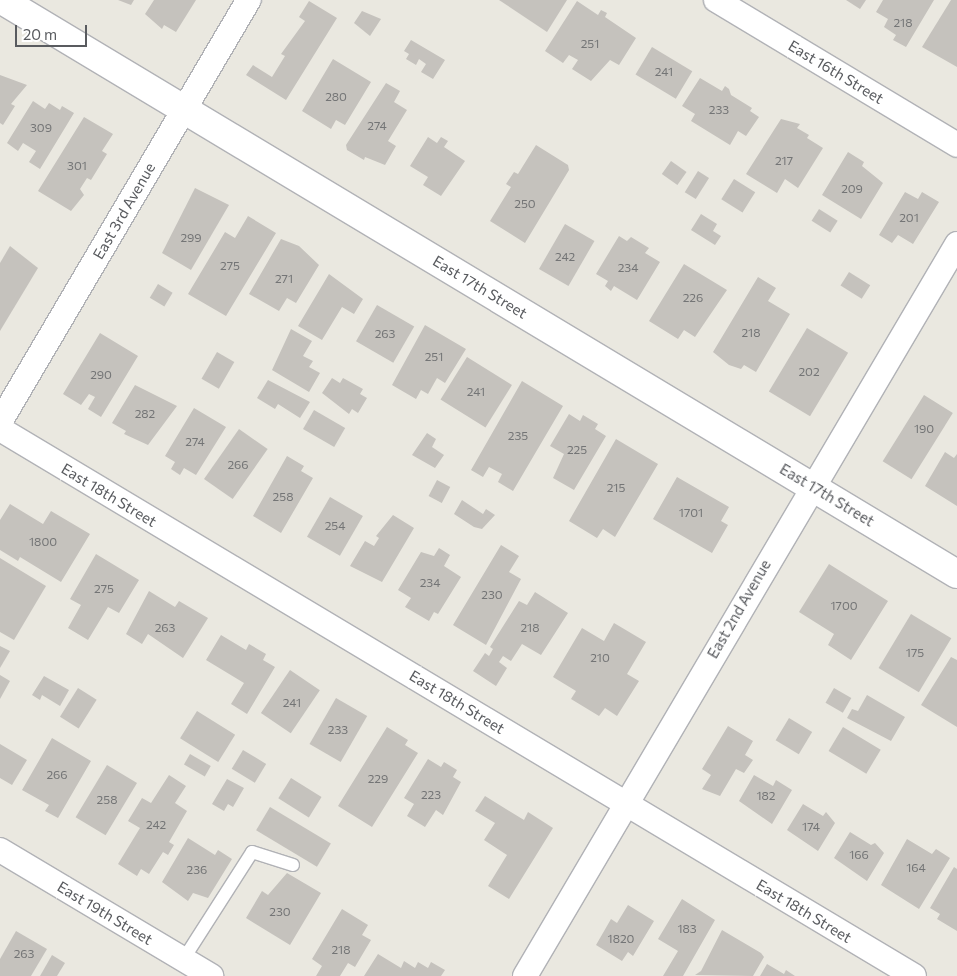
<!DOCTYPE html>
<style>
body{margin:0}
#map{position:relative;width:957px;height:976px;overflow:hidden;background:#eae8e0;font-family:Commissioner,sans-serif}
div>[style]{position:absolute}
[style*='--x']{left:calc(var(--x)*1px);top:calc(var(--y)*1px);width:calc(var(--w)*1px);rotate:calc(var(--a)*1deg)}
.building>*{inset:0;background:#c5c2bd;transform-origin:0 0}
.roads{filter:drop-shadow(1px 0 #b1b2b6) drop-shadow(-1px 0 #b1b2b6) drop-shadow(0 1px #b1b2b6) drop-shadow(0 -1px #b1b2b6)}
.service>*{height:12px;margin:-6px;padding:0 6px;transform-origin:6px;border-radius:6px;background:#fff}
.minor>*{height:24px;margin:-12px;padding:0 12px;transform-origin:12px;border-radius:12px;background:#fff}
.tertiary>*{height:28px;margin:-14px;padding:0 14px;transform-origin:14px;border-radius:14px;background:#fff}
span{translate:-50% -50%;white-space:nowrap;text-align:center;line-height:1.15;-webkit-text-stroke:5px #fff;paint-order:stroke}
.number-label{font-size:12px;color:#747576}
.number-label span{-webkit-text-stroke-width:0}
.street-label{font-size:15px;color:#595b5f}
.scale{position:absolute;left:15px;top:25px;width:72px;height:22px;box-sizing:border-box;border:2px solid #595b5f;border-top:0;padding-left:6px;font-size:15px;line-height:18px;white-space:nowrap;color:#595b5f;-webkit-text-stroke:4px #fff;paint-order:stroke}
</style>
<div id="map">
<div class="building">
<i style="clip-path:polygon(118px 0,134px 0,131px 5px)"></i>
<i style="clip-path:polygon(154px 0,196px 0,176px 32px,164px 25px,162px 29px,145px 14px)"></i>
<i style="clip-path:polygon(499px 0,567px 0,547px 32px)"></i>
<i style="clip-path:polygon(846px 0,866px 0,860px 9px)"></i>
<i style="clip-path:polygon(883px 0,934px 0,906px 47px,893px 40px,896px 35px,884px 27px,888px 19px,876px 12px)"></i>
<i style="clip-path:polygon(951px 0,957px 0,957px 67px,922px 47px)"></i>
<i style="clip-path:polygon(309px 1px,337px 18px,286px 100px,246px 75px,253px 65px,272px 77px,285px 56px,281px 54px,305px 21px,299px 17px)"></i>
<i style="clip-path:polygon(577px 1px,598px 15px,601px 10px,607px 13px,605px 17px,636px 38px,619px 65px,610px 60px,591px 81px,572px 69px,578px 60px,569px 55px,563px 63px,545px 51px)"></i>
<i style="clip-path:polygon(362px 11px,381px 19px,370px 36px,354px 23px)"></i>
<i style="clip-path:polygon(411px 40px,445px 60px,433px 79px,421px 72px,426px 64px,419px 59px,416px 65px,406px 59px,409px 54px,404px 51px)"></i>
<i style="left:652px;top:47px;width:47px;height:32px;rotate:31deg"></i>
<i style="clip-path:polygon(333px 59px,371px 82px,345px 125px,336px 120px,331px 129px,302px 111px)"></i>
<i style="clip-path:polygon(0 75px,27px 85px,11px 104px,15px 106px,3px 125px,0 123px)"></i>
<i style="clip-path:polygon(700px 78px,722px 91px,725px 86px,729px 89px,731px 95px,752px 108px,750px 111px,759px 117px,746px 136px,738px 131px,730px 145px,691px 121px,695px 114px,682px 106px)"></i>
<i style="clip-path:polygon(386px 83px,400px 91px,394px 102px,407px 110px,388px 141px,396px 146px,385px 165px,365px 157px,364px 160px,347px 150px,346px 145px)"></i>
<i style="clip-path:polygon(33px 101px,45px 109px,49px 103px,60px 110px,62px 106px,74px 113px,40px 169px,29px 162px,36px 151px,23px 143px,18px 151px,7px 143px)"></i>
<i style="clip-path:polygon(84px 117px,113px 134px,102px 151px,107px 154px,91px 180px,87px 178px,80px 189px,84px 195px,71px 211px,38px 191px)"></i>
<i style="clip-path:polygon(781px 119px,800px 124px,797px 128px,809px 135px,807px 138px,823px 148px,798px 188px,785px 179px,777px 193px,746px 174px)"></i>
<i style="clip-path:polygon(428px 137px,437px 143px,441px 137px,448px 141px,444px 147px,465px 161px,441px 196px,423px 185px,428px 177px,410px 166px)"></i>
<i style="clip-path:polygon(536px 145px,568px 165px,569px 170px,525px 243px,490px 221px,511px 187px,506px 184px,514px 172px,518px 174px)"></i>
<i style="clip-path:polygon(848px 152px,864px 162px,862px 166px,883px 183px,861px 219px,822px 195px)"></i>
<i style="left:671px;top:161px;width:19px;height:16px;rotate:35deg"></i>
<i style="left:698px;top:171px;width:13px;height:25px;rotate:32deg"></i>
<i style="left:734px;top:179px;width:25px;height:24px;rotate:32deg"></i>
<i style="clip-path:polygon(195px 188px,229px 205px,191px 270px,162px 253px)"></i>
<i style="clip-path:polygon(905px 192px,918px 199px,922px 192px,939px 202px,913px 244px,898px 235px,892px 243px,879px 235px)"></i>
<i style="left:819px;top:209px;width:22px;height:14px;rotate:32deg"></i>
<i style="clip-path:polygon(701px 214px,717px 224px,713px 231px,721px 236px,715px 245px,691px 230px)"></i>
<i style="clip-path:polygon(248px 216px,276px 233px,226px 316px,188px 294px,225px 232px,235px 238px)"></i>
<i style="left:565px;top:224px;width:34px;height:52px;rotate:30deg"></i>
<i style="clip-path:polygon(619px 236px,627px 241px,631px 237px,649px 248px,645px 253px,660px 262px,637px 300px,614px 286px,611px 291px,605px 286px,608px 281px,596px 274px)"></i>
<i style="clip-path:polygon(281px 239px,299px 246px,319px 265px,296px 303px,287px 298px,279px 311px,249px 294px)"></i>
<i style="clip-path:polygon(10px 246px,38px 268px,0 331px,0 263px)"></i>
<i style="clip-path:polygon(684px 264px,727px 290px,695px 337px,684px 330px,678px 339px,649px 321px)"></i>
<i style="left:849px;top:272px;width:25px;height:16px;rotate:32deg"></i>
<i style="clip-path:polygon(329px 274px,363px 299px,354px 314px,342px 307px,322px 340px,298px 326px)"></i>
<i style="clip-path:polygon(758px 277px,776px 288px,768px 301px,790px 314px,756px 372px,744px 365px,741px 369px,729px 365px,713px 352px)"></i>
<i style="left:158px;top:284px;width:17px;height:16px;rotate:31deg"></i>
<i style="left:377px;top:305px;width:43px;height:42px;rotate:30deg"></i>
<i style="clip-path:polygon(425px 325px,466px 349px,445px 383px,437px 378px,428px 394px,421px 390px,416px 399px,392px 385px)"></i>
<i style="left:807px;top:328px;width:48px;height:74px;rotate:31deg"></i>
<i style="clip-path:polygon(291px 329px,312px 341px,303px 356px,313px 361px,309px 367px,320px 373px,309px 392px,272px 370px)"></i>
<i style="clip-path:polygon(100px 333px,138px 356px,101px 417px,88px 409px,95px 397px,89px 394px,81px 405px,63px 394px)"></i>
<i style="left:217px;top:352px;width:20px;height:31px;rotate:30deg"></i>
<i style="left:467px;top:357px;width:53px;height:50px;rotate:32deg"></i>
<i style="clip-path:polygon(332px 378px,340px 383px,343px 378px,363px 389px,360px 394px,367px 398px,358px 413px,352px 409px,349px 414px,322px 393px)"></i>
<i style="clip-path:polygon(268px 380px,310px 402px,300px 418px,278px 404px,275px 409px,257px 398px)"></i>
<i style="clip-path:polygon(522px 381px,563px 406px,513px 491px,498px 482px,502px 474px,489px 467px,483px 477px,471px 470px)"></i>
<i style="clip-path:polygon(135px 385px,177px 406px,148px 445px,124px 434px,126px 431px,112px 423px)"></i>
<i style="left:924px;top:395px;width:34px;height:78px;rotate:32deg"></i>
<i style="clip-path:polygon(194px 408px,226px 427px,196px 475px,184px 468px,180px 475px,171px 469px,175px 462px,165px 456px)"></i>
<i style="left:314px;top:410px;width:36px;height:22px;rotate:30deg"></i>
<i style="clip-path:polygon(569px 414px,580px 421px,583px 415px,598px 424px,595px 429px,606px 436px,574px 490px,553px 478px,564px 454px,550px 446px)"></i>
<i style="left:239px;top:429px;width:35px;height:61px;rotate:35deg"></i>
<i style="clip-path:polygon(427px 433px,436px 439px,432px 447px,444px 455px,435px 468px,412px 455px)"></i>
<i style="clip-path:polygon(616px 439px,658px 464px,615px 537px,603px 529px,597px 538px,569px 521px)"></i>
<i style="clip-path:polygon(945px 452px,954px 458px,957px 454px,957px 506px,925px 486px)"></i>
<i style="clip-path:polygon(287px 456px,304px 466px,301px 471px,313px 478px,281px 533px,253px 516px)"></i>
<i style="clip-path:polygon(677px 477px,729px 507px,721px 521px,728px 525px,712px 553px,653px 519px)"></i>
<i style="left:437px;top:480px;width:15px;height:18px;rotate:28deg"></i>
<i style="left:330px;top:497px;width:38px;height:46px;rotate:30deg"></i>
<i style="clip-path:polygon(462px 500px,483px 514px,486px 509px,495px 515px,482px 529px,474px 527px,454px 514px)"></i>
<i style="clip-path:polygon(10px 504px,43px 524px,51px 511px,90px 534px,61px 582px,20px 557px,18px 561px,0 550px,0 520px)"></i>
<i style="clip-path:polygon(393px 515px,414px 528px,382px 582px,350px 566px,365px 541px,374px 546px,379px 538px,376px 536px)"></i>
<i style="clip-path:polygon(501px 545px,519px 556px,509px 572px,521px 579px,486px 645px,453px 625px)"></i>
<i style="clip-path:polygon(439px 548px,450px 555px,444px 566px,461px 577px,438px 614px,434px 612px,429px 621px,405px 607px,411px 598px,398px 590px,421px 552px,434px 556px)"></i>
<i style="clip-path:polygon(96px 554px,139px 580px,119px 613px,108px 607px,88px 640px,68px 628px,81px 605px,70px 599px)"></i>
<i style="clip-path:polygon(0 558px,46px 586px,14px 640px,0 632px)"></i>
<i style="clip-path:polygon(829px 564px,888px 601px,851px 660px,828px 645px,834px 634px,799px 612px)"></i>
<i style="clip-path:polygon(149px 591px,175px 607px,179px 601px,208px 618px,183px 658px,148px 634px,142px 644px,126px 634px)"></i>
<i style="clip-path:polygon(535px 592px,568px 613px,541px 655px,522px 644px,511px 661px,503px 656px,499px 662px,507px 668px,496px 686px,473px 671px,485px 653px,489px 656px,493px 649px,490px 647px,519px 601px,527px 605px)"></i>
<i style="left:911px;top:614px;width:47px;height:63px;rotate:31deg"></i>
<i style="clip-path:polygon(614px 623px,646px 642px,627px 674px,639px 681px,617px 716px,605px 708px,599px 716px,571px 699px,576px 691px,553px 677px,582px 628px,604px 641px)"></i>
<i style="clip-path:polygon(221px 635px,246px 650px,249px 644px,266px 654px,263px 660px,275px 667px,247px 714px,231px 704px,244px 683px,206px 660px)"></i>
<i style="clip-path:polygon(0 646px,10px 651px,0 668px)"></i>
<i style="clip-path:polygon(951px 657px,957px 660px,957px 727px,921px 705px)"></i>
<i style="left:290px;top:670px;width:36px;height:52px;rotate:34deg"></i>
<i style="clip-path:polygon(0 675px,10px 681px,0 699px)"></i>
<i style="clip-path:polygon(44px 676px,69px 690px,60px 706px,42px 695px,40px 700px,32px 695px)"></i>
<i style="left:78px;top:688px;width:22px;height:34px;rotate:32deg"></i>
<i style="left:834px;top:688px;width:20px;height:17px;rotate:30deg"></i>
<i style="clip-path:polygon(867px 695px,905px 717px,891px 741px,847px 718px,852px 709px,858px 711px)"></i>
<i style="left:336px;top:698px;width:36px;height:53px;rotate:30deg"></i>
<i style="left:197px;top:711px;width:45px;height:32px;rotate:32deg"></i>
<i style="left:789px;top:718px;width:27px;height:26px;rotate:31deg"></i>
<i style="clip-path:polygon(728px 726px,753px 741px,745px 755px,753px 760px,744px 773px,736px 769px,720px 796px,702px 789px,711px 775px,702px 769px)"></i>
<i style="clip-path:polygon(387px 727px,408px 740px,405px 745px,418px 753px,372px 827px,338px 806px)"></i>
<i style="left:843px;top:727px;width:44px;height:28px;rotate:31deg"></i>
<i style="clip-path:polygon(52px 738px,91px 761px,58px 818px,45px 811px,49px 805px,22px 790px)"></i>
<i style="clip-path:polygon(0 744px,27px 760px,12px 785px,0 778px)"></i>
<i style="left:243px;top:750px;width:27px;height:22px;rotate:31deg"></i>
<i style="left:190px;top:754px;width:24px;height:12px;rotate:30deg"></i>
<i style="clip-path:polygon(428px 759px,441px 767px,444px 762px,457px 770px,453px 777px,461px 782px,443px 815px,436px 810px,425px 827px,407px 816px,414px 804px,404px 798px)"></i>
<i style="left:107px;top:765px;width:35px;height:61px;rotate:31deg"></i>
<i style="clip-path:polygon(169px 775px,186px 786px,175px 803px,187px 811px,169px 842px,174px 845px,168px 855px,163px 852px,149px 874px,141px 869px,137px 876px,118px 864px,140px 828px,128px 821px,142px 798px,151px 803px)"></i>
<i style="clip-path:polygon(754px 775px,773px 786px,776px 780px,792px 790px,772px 824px,739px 801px)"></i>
<i style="left:291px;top:778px;width:36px;height:24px;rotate:32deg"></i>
<i style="clip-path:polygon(227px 779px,244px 788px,233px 807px,228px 804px,224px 811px,212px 804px)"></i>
<i style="clip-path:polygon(485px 796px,524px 820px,528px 812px,553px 828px,509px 899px,488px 886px,507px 855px,484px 840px,495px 823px,475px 811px)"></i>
<i style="clip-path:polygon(803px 804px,823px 816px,826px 812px,835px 823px,818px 851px,787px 830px)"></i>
<i style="left:270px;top:807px;width:71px;height:27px;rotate:31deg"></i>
<i style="clip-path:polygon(850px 832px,871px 845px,875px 843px,884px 853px,867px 881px,834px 858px)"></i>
<i style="clip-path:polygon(188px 838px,215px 855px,218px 850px,232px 859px,208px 898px,193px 893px,188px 901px,162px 882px)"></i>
<i style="clip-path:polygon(907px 839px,932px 854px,936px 849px,950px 858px,919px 909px,881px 885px)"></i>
<i style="clip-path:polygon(954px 867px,957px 869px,957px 931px,937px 919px,940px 914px,930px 908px)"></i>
<i style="clip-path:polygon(287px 873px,321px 893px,290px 945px,246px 918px,262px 891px,268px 895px)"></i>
<i style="clip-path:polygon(682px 899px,715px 920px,683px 976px,663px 976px,678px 951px,658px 939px)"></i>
<i style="clip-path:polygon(628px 905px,654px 921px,633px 956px,628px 952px,622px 961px,596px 945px,611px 919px,617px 923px)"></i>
<i style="clip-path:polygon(342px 909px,368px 925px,362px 935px,371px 940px,355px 967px,348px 963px,340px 976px,316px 976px,322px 966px,312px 959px)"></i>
<i style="clip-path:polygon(722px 930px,761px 953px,764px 957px,753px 976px,695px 975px,701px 971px)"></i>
<i style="clip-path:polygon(16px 931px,47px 949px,31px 976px,0 976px,0 959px)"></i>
<i style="clip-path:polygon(378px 954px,401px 968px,404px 961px,415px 968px,418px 962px,428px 968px,431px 962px,445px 970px,441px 976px,364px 976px)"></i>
<i style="clip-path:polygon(52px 955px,65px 963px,57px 976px,40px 976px)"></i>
<i style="clip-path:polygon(767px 964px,784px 974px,786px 970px,795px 976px,760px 976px)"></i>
</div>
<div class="roads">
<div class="service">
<i style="--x:183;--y:960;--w:128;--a:-57.4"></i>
<i style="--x:252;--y:852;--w:43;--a:17.6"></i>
</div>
<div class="minor">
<i style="--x:716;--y:0;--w:281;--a:31"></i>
<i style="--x:0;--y:422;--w:490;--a:-59.5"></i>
<i style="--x:0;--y:429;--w:1065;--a:30.9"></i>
<i style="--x:0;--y:850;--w:246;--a:30.8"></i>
<i style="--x:525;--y:976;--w:850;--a:-59.45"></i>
</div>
<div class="tertiary">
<i style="--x:2;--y:0;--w:1114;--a:31.01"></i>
</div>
</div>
<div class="number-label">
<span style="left:903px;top:23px">218</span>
<span style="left:590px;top:44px">251</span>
<span style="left:664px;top:72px">241</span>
<span style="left:336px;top:97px">280</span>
<span style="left:719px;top:110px">233</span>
<span style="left:377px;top:126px">274</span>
<span style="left:41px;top:128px">309</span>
<span style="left:784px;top:161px">217</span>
<span style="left:77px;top:166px">301</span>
<span style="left:852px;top:189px">209</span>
<span style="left:525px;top:204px">250</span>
<span style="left:909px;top:218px">201</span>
<span style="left:191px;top:238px">299</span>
<span style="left:565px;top:257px">242</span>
<span style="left:230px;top:266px">275</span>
<span style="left:628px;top:268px">234</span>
<span style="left:284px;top:279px">271</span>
<span style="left:693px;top:298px">226</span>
<span style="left:751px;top:333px">218</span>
<span style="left:385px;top:334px">263</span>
<span style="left:434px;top:357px">251</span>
<span style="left:809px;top:372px">202</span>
<span style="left:101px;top:375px">290</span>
<span style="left:476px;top:392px">241</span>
<span style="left:145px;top:414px">282</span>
<span style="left:924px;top:429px">190</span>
<span style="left:518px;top:436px">235</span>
<span style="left:195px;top:442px">274</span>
<span style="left:577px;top:450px">225</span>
<span style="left:238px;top:465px">266</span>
<span style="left:616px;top:488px">215</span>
<span style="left:283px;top:497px">258</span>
<span style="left:691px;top:513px">1701</span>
<span style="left:335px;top:526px">254</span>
<span style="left:43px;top:542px">1800</span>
<span style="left:430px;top:583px">234</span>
<span style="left:104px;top:589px">275</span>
<span style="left:492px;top:595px">230</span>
<span style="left:844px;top:606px">1700</span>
<span style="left:165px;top:628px">263</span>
<span style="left:530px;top:628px">218</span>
<span style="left:915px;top:653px">175</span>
<span style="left:600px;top:658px">210</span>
<span style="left:292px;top:703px">241</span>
<span style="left:338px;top:730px">233</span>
<span style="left:57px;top:775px">266</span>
<span style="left:378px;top:779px">229</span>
<span style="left:431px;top:795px">223</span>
<span style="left:766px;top:796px">182</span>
<span style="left:107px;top:800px">258</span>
<span style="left:156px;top:825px">242</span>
<span style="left:811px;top:827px">174</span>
<span style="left:859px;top:855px">166</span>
<span style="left:916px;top:868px">164</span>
<span style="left:197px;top:870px">236</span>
<span style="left:280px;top:912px">230</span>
<span style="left:687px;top:929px">183</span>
<span style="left:621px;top:939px">1820</span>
<span style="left:341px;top:950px">218</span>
<span style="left:24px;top:954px">263</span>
</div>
<div class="street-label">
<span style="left:836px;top:72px;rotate:31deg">East 16th Street</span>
<span style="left:124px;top:211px;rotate:-60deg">East 3rd Avenue</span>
<span style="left:480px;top:287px;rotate:31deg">East 17th Street</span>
<span style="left:109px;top:495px;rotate:31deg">East 18th Street</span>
<span style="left:827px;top:495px;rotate:31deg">East 17th Street</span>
<span style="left:739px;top:609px;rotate:-60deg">East 2nd Avenue</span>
<span style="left:457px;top:702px;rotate:31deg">East 18th Street</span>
<span style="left:804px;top:911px;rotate:31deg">East 18th Street</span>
<span style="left:105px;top:913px;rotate:31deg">East 19th Street</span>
</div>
<div class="scale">20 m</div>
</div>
